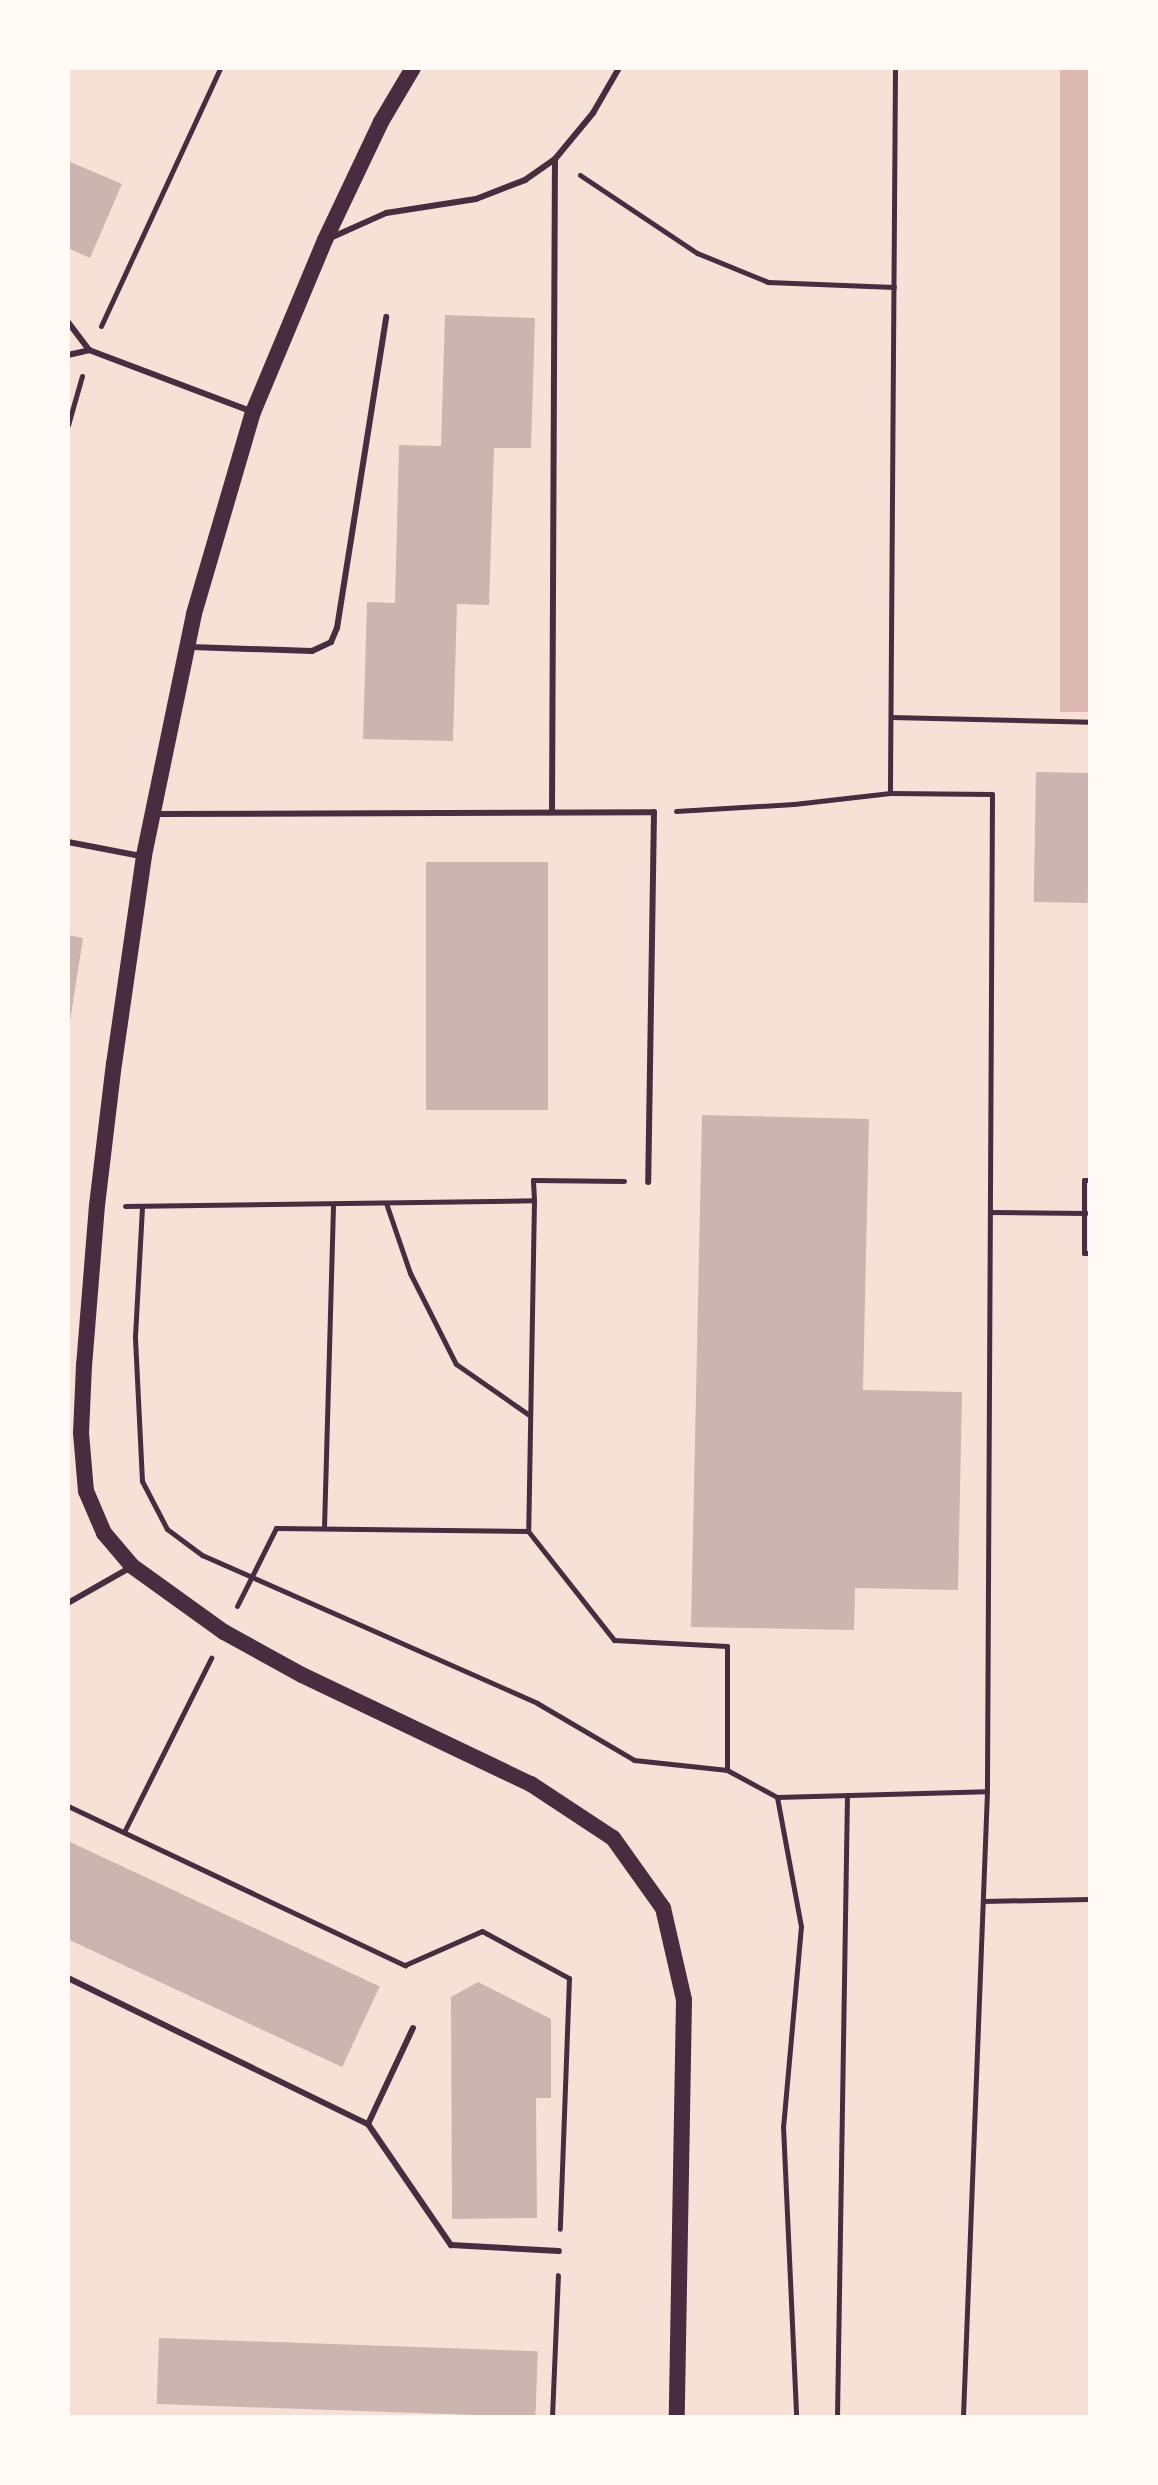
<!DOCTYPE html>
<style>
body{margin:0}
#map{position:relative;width:1158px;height:2485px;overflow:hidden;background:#f7e1d7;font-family:"PT Serif",serif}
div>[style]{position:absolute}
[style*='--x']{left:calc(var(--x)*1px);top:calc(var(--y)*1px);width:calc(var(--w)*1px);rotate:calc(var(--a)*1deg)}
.water>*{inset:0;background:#dcb8b0;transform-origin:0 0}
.building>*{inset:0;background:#ccb4b1;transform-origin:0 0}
.path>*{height:5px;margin:-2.5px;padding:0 2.5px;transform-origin:2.5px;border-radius:2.5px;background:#4a2c40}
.service>*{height:6px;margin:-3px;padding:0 3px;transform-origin:3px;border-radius:3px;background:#4a2c40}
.secondary>*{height:16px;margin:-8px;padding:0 8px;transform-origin:8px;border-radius:8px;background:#4a2c40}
span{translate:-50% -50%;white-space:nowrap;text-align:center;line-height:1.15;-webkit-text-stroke:8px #fffaf5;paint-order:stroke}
.frame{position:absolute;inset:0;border:70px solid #fffaf5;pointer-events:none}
</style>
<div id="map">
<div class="water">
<i style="left:1060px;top:68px;width:30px;height:644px"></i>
</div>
<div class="building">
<i style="clip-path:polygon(68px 161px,122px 184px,90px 258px,68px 248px)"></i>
<i style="clip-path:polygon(445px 315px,535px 318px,531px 448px,494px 448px,489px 605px,457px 604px,453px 741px,363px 739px,367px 602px,395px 603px,399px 445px,441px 446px)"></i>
<i style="left:1036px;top:772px;width:54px;height:130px;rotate:1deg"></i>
<i style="left:426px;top:862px;width:122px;height:248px"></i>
<i style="clip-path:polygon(68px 935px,83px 938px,70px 1021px,68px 1021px)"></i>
<i style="clip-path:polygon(702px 1115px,869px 1119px,863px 1390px,962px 1392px,958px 1590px,855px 1588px,854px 1630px,691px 1627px)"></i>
<i style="left:68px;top:1841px;width:344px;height:89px;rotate:25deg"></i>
<i style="clip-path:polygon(478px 1982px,551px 2019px,551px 2098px,536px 2098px,537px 2218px,452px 2219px,451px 1997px)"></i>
<i style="left:159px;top:2338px;width:379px;height:66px;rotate:2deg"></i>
</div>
<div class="path">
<i style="--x:895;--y:68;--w:725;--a:90.4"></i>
<i style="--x:890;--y:793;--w:102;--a:0.6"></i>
<i style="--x:992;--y:794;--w:997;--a:90.29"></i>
<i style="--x:987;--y:1791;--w:626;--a:92.2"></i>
<i style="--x:580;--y:175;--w:141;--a:33.7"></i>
<i style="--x:697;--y:253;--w:77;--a:22.2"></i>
<i style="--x:768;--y:282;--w:126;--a:2.3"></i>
<i style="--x:101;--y:326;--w:284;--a:-65.2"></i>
<i style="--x:68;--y:425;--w:51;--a:-74.1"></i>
<i style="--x:891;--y:717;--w:199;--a:1.4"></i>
<i style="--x:676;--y:811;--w:118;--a:-3.4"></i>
<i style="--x:794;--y:804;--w:97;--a:-6.5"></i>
<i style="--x:1090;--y:1180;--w:6;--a:180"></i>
<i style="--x:1084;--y:1180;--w:73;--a:90"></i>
<i style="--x:1084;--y:1253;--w:6;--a:0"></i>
<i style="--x:534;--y:1200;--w:20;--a:-93"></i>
<i style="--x:533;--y:1180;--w:91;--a:0.6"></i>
<i style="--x:386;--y:1203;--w:74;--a:71.1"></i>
<i style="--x:410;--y:1273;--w:102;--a:63.2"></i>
<i style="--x:456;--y:1364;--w:89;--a:34.9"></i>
<i style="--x:125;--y:1206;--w:409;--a:-0.8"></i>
<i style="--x:534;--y:1200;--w:331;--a:91"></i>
<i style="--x:528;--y:1531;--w:139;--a:51.7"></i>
<i style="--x:614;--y:1640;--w:113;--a:3"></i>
<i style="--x:727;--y:1646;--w:124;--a:90"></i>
<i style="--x:142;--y:1207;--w:131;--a:93.1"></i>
<i style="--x:135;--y:1338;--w:143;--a:87.2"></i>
<i style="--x:142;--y:1481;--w:54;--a:62.5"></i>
<i style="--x:167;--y:1529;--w:44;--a:36.6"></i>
<i style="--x:202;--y:1555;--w:366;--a:23.8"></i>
<i style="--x:537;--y:1703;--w:113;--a:30.4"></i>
<i style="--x:634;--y:1760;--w:94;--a:6.1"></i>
<i style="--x:727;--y:1770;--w:57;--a:28.4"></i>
<i style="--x:777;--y:1797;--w:209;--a:-1.6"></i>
<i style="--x:990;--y:1212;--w:96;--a:0.6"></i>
<i style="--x:324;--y:1528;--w:324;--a:-88.4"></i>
<i style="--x:237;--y:1606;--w:87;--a:-63.4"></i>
<i style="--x:276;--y:1528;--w:252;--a:0.7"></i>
<i style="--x:777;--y:1797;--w:131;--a:79.5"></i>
<i style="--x:801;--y:1926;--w:201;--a:95.1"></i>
<i style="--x:783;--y:2126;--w:291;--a:87.4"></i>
<i style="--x:68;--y:1806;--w:373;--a:25.3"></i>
<i style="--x:405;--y:1965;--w:84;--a:-23.8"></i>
<i style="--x:482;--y:1931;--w:99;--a:28.4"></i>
<i style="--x:569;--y:1978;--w:251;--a:92.1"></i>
<i style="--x:124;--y:1832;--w:195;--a:-63.4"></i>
<i style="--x:983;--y:1901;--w:107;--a:-1.1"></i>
<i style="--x:552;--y:2417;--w:142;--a:-87.6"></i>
<i style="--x:837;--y:2417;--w:622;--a:-89.08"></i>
</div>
<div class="service">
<i style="--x:328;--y:239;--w:64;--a:-24.1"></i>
<i style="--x:386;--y:213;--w:91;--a:-8.8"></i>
<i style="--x:476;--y:199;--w:53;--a:-21.2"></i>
<i style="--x:525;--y:180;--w:37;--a:-35"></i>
<i style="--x:555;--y:159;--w:60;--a:-50.4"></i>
<i style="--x:593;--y:113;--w:52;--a:-60"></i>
<i style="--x:68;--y:322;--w:35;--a:53"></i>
<i style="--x:68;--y:355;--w:22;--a:-13"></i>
<i style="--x:89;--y:350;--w:175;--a:20.7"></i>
<i style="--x:191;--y:647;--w:121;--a:1.9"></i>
<i style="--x:312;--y:651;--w:21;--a:-25"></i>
<i style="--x:331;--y:642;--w:15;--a:-67"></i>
<i style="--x:337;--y:628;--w:315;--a:-81"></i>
<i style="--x:552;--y:812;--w:653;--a:-89.74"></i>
<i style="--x:156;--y:814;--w:498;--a:-0.2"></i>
<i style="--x:654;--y:812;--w:370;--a:90.9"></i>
<i style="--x:68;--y:842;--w:74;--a:10.9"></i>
<i style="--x:68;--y:1603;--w:73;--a:-29.7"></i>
<i style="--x:68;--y:1978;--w:334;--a:26"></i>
<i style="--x:368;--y:2124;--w:147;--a:55.6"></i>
<i style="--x:451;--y:2245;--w:108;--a:3.2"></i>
<i style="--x:368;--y:2124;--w:106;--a:-64.9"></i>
</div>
<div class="secondary">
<i style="--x:413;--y:68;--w:63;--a:120.7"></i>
<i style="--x:381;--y:122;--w:131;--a:115.4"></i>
<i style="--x:325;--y:240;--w:186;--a:112.7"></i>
<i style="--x:253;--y:412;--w:210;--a:106.3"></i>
<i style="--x:194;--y:614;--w:247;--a:101.7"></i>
<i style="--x:144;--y:856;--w:209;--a:98.2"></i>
<i style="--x:114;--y:1063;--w:143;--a:96.8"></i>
<i style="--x:97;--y:1205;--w:161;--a:94.6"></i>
<i style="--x:84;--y:1365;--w:68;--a:92.5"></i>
<i style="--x:81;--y:1433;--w:58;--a:85.1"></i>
<i style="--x:86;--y:1491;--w:46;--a:66.8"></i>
<i style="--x:104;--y:1533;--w:43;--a:49.7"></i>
<i style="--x:132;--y:1566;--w:113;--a:35.7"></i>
<i style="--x:224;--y:1632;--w:89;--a:28.9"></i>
<i style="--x:302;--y:1675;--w:254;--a:25.5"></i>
<i style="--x:531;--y:1784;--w:98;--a:33.4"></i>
<i style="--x:613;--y:1838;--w:86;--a:54.5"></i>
<i style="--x:663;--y:1908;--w:94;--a:77.1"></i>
<i style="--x:684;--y:2000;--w:417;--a:91"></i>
</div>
<div class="frame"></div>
</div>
